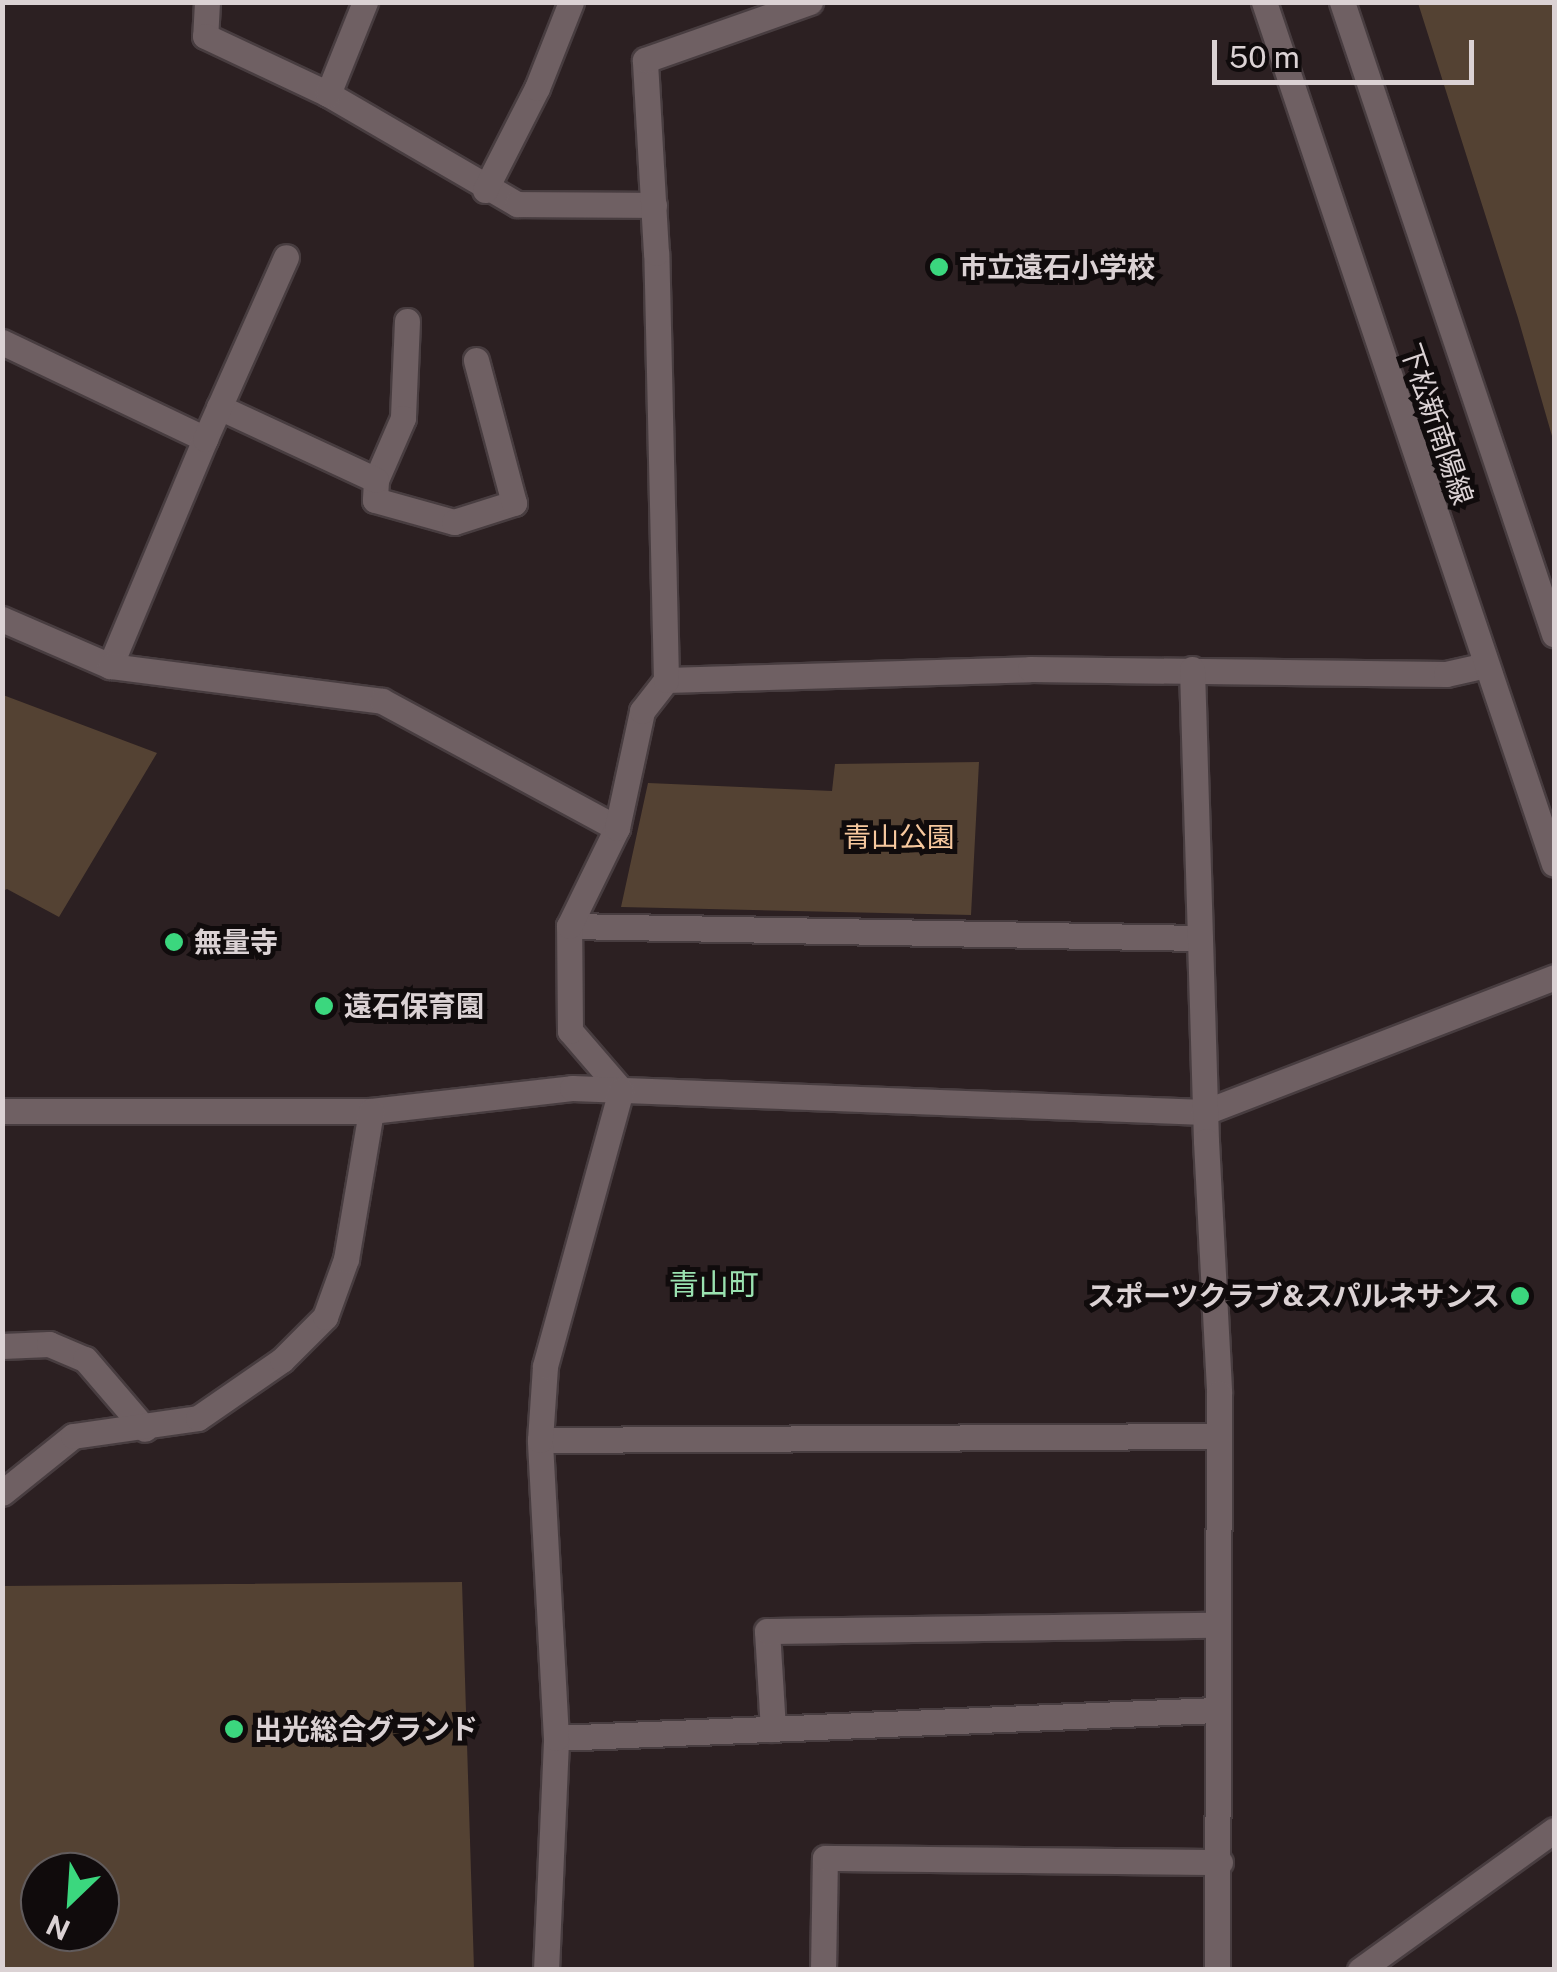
<!DOCTYPE html>
<meta charset="utf-8">
<style>
body{margin:0}
#map{position:relative;width:1557px;height:1972px;overflow:hidden;background:#2c2022;font-family:"Public Sans","Noto Sans JP",sans-serif}
div>[style]{position:absolute}
[style*='--x']{left:calc(var(--x)*1px);top:calc(var(--y)*1px);width:calc(var(--w)*1px);rotate:calc(var(--a)*1deg)}
.green>*{inset:0;background:#544233}
.roads{filter:drop-shadow(2px 0 #483d40) drop-shadow(-2px 0 #483d40) drop-shadow(0 2px #483d40) drop-shadow(0 -2px #483d40)}
.minor>*{height:25px;margin:-12.5px;padding:0 12.5px;transform-origin:12.5px;border-radius:12.5px;background:#6f6063}
.tertiary>*{height:25px;margin:-12.5px;padding:0 12.5px;transform-origin:12.5px;border-radius:12.5px;background:#6f6063}
.secondary>*{height:25px;margin:-12.5px;padding:0 12.5px;transform-origin:12.5px;border-radius:12.5px;background:#6f6063}
.dots>*{width:28px;height:28px;translate:-50% -50%;box-sizing:border-box;border:5px solid #100b0c;border-radius:50%}
span{translate:-50% -50%;white-space:nowrap;text-align:center;line-height:1.15;-webkit-text-stroke:10px #100b0c;paint-order:stroke}
.poi-label{font-size:28px;color:#dbd2d4;font-weight:700}
.left{translate:0 -50%;text-align:left}
.right{translate:-100% -50%;text-align:right}
.street-label{font-size:28px;color:#dbd2d4}
.park-label{font-size:28px;color:#f7c89e}
.neighbourhood-label{font-size:30px;color:#9ae2b0}
.frame{position:absolute;inset:0;border:5px solid #dbd2d4;pointer-events:none}
.north{position:absolute;left:20px;top:1852px;width:100px;height:100px;box-sizing:border-box;background:#100b0c;border:2px solid #615b5c;border-radius:50%;rotate:205deg;font-size:28px;font-weight:700;line-height:40px;text-align:center;color:#dbd2d4}
.north::after{content:'';display:block;margin:auto;width:35px;height:45px;background:#3bd77e;clip-path:polygon(50% 0,100% 100%,50% 72%,0 100%)}
.scale{position:absolute;left:1212px;top:40px;width:262px;height:45px;box-sizing:border-box;border:5px solid #dbd2d4;border-top:0;padding-left:12px;font-size:30px;line-height:35px;white-space:nowrap;color:#dbd2d4;-webkit-text-stroke:8px #100b0c;paint-order:stroke}
</style>
<div id="map">
<div class="green">
<i style="clip-path:polygon(1418px 3px,1554px 3px,1554px 443px,1518px 318px)"></i>
<i style="clip-path:polygon(3px 695px,157px 753px,59px 917px,7px 889px,3px 891px)"></i>
<i style="clip-path:polygon(979px 762px,971px 915px,621px 907px,648px 783px,832px 791px,835px 764px)"></i>
<i style="clip-path:polygon(evenodd,462px 1582px,474px 1969px,3px 1969px,3px 1586px,462px 1582px,40px 1872px,100px 1872px,100px 1932px,40px 1932px,40px 1872px)"></i>
</div>
<div class="roads">
<div class="minor">
<i style="--x:207;--y:2;--w:34;--a:93"></i>
<i style="--x:205;--y:36;--w:136;--a:25.2"></i>
<i style="--x:328;--y:94;--w:219;--a:30.2"></i>
<i style="--x:517;--y:204;--w:137;--a:0.4"></i>
<i style="--x:328;--y:94;--w:99;--a:-68.1"></i>
<i style="--x:485;--y:190;--w:114;--a:-63"></i>
<i style="--x:537;--y:88;--w:92;--a:-68.4"></i>
<i style="--x:407;--y:321;--w:97;--a:92.4"></i>
<i style="--x:403;--y:418;--w:68;--a:113.5"></i>
<i style="--x:376;--y:480;--w:20;--a:93"></i>
<i style="--x:375;--y:500;--w:82;--a:15.6"></i>
<i style="--x:454;--y:522;--w:63;--a:-17.6"></i>
<i style="--x:514;--y:503;--w:148;--a:-104.9"></i>
<i style="--x:2;--y:342;--w:225;--a:25.5"></i>
<i style="--x:205;--y:439;--w:246;--a:112.7"></i>
<i style="--x:219;--y:407;--w:173;--a:24.9"></i>
<i style="--x:205;--y:439;--w:199;--a:-66"></i>
<i style="--x:2;--y:619;--w:118;--a:23.5"></i>
<i style="--x:110;--y:666;--w:274;--a:7.3"></i>
<i style="--x:382;--y:701;--w:267;--a:28.4"></i>
<i style="--x:666;--y:680;--w:364;--a:-1.7"></i>
<i style="--x:1030;--y:669;--w:416;--a:0.7"></i>
<i style="--x:1446;--y:674;--w:41;--a:-12.7"></i>
<i style="--x:569;--y:926;--w:631;--a:1.09"></i>
<i style="--x:621;--y:1090;--w:78;--a:-130.8"></i>
<i style="--x:570;--y:1031;--w:105;--a:-90.5"></i>
<i style="--x:569;--y:926;--w:109;--a:-63.9"></i>
<i style="--x:617;--y:828;--w:120;--a:-77.9"></i>
<i style="--x:642;--y:711;--w:39;--a:-52"></i>
<i style="--x:666;--y:680;--w:427;--a:-91.3"></i>
<i style="--x:656;--y:253;--w:193;--a:-93.3"></i>
<i style="--x:645;--y:60;--w:175;--a:-19.4"></i>
<i style="--x:2;--y:1111;--w:369;--a:0"></i>
<i style="--x:371;--y:1111;--w:202;--a:-6.5"></i>
<i style="--x:572;--y:1088;--w:633;--a:2.17"></i>
<i style="--x:1205;--y:1112;--w:374;--a:-21.1"></i>
<i style="--x:2;--y:1346;--w:47;--a:-2.4"></i>
<i style="--x:49;--y:1344;--w:39;--a:23"></i>
<i style="--x:85;--y:1359;--w:92;--a:49.4"></i>
<i style="--x:540;--y:1440;--w:678;--a:-0.34"></i>
<i style="--x:2;--y:1493;--w:91;--a:-38.8"></i>
<i style="--x:73;--y:1436;--w:126;--a:-8.2"></i>
<i style="--x:198;--y:1418;--w:102;--a:-34.6"></i>
<i style="--x:282;--y:1360;--w:61;--a:-45"></i>
<i style="--x:325;--y:1317;--w:62;--a:-70.1"></i>
<i style="--x:346;--y:1259;--w:150;--a:-80.4"></i>
<i style="--x:773;--y:1729;--w:98;--a:-93.5"></i>
<i style="--x:767;--y:1631;--w:450;--a:-0.8"></i>
<i style="--x:556;--y:1738;--w:662;--a:-2.43"></i>
<i style="--x:546;--y:1970;--w:232;--a:-87.5"></i>
<i style="--x:556;--y:1738;--w:298;--a:-93.1"></i>
<i style="--x:540;--y:1440;--w:74;--a:-86.1"></i>
<i style="--x:545;--y:1366;--w:286;--a:-74.6"></i>
<i style="--x:823;--y:1970;--w:112;--a:-89"></i>
<i style="--x:825;--y:1858;--w:395;--a:0.6"></i>
<i style="--x:1360;--y:1970;--w:239;--a:-35.8"></i>
</div>
<div class="tertiary">
<i style="--x:1192;--y:669;--w:472;--a:88.3"></i>
<i style="--x:1206;--y:1141;--w:252;--a:87"></i>
<i style="--x:1219;--y:1393;--w:577;--a:90.2"></i>
</div>
<div class="secondary">
<i style="--x:1264;--y:2;--w:909;--a:71.41"></i>
<i style="--x:1342;--y:2;--w:667;--a:71.46"></i>
</div>
</div>
<div class="dots">
<i style="left:939px;top:267px;background:#3bd77e"></i>
<i style="left:174px;top:942px;background:#3bd77e"></i>
<i style="left:324px;top:1006px;background:#3bd77e"></i>
<i style="left:1520px;top:1296px;background:#3bd77e"></i>
<i style="left:234px;top:1729px;background:#3bd77e"></i>
</div>
<div class="poi-label">
<span class="left" style="left:959px;top:267px">市立遠石小学校</span>
<span class="left" style="left:194px;top:942px">無量寺</span>
<span class="left" style="left:344px;top:1006px">遠石保育園</span>
<span class="right" style="left:1500px;top:1296px">スポーツクラブ&amp;スパルネサンス</span>
<span class="left" style="left:254px;top:1729px">出光総合グランド</span>
</div>
<div class="street-label">
<span style="left:1437px;top:424px;rotate:71deg">下松新南陽線</span>
</div>
<div class="park-label">
<span style="left:899px;top:837px">青山公園</span>
</div>
<div class="neighbourhood-label">
<span style="left:714px;top:1284px">青山町</span>
</div>
<div class="frame"></div>
<div class="north">N</div>
<div class="scale">50 m</div>
</div>
